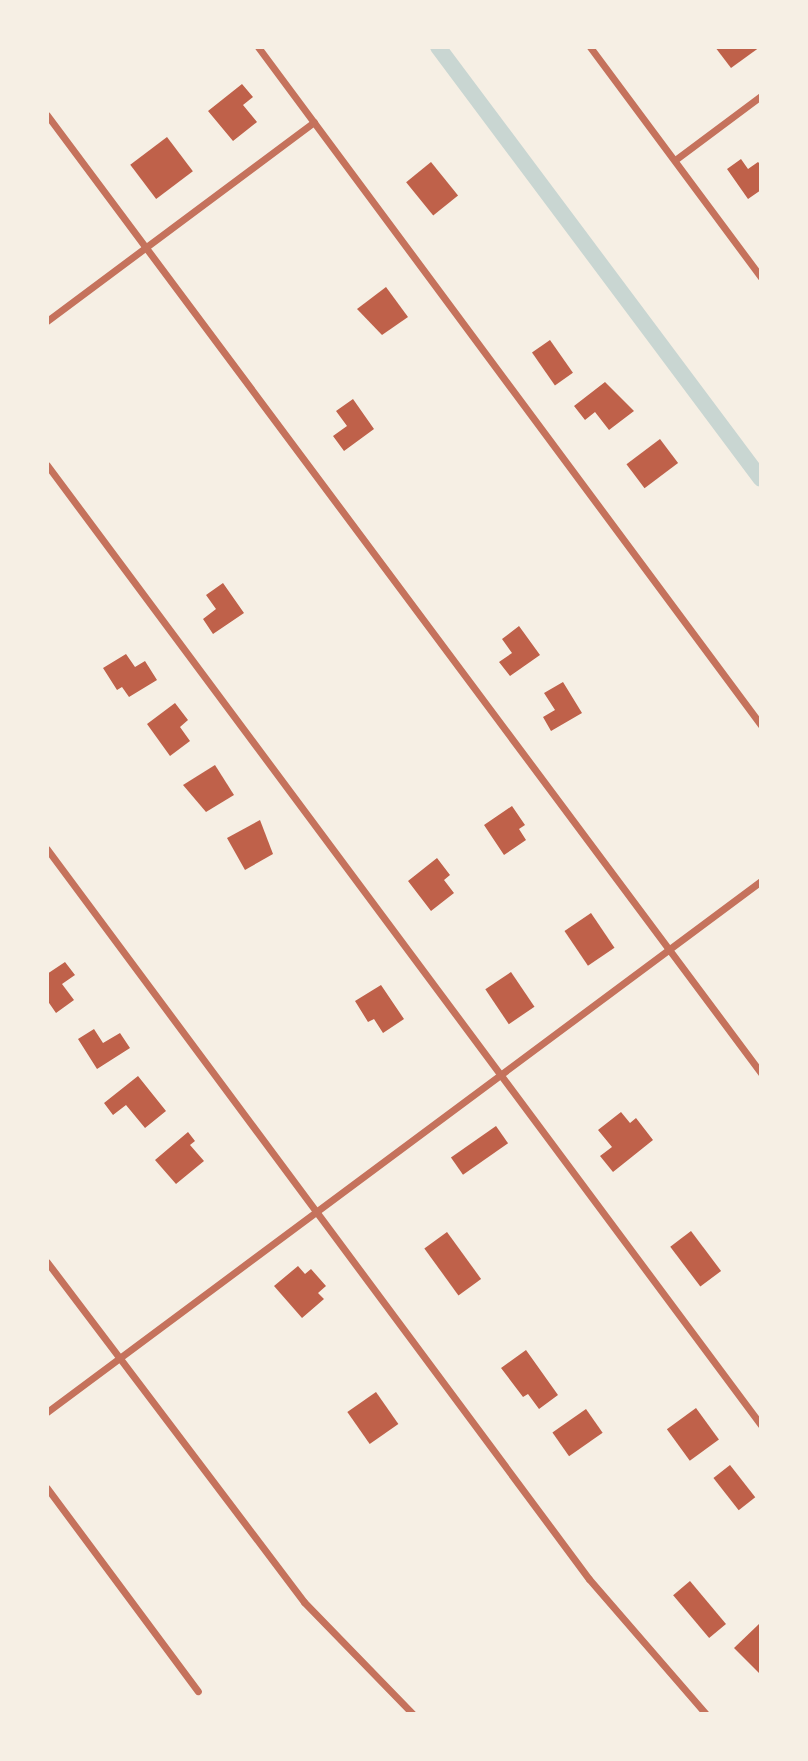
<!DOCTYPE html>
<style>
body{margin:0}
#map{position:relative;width:808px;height:1761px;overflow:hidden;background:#f6efe4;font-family:Barlow,sans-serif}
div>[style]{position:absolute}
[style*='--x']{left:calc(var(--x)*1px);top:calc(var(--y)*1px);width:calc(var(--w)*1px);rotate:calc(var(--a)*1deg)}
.canal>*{height:16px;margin:-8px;padding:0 8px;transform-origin:8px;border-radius:8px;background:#c9d6d2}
.building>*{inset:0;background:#bf614a;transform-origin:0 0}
.minor>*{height:7px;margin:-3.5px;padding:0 3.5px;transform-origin:3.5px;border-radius:3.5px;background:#c5725c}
span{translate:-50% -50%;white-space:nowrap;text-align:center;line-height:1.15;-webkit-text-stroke:5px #f6efe4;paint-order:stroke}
.frame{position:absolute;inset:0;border:49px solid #f6efe4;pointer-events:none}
</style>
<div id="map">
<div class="canal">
<i style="--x:438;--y:47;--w:539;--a:53.22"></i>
</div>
<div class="building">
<i style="clip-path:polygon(715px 47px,760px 47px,731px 68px)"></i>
<i style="clip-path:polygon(242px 84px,253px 97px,243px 105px,257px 122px,233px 141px,208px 111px)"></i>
<i style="left:167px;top:137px;width:43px;height:46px;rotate:53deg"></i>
<i style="clip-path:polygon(741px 159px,748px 169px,758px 162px,761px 165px,761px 190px,748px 199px,727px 169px)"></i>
<i style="left:431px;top:162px;width:43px;height:32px;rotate:51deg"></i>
<i style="clip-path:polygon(386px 287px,408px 317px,382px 335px,357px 309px)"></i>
<i style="left:550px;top:340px;width:40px;height:22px;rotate:55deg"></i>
<i style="clip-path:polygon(605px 382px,634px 411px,609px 430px,595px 412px,585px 420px,574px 406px)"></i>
<i style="clip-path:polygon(353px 399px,374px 429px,344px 451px,333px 436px,347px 426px,336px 411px)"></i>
<i style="left:660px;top:439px;width:30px;height:42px;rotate:53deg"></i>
<i style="clip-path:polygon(223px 583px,244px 613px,213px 634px,203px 619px,216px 609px,206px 595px)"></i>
<i style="clip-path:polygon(519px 626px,540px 655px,510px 676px,499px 662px,512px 653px,502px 639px)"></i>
<i style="clip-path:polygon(126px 654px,135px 667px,145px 661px,157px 680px,129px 697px,122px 687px,117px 690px,103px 668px)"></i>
<i style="clip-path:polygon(563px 682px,582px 713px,551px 731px,543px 717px,555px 710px,544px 693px)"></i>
<i style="clip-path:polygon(175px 703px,188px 720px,180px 727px,190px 741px,170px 756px,147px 724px)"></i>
<i style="clip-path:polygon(215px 765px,234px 795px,206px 812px,183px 785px)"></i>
<i style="clip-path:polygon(512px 806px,525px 825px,519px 829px,526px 840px,504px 855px,484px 825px)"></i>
<i style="clip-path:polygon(260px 820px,273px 854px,245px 870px,227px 838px)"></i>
<i style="clip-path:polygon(437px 858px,450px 875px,444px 880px,454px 893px,431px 911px,408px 881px)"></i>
<i style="left:591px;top:913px;width:42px;height:32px;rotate:56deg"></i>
<i style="clip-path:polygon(65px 962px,75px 975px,62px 984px,74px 1000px,56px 1013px,47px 1000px,47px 974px)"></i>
<i style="left:511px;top:972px;width:42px;height:31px;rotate:56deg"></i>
<i style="clip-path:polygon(381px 985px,404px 1019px,383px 1033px,374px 1019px,368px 1022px,355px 1001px)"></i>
<i style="clip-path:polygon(94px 1029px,103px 1043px,120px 1033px,130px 1048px,97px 1069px,78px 1039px)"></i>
<i style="clip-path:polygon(138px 1076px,166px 1111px,145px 1128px,126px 1105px,113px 1115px,104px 1103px)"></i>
<i style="clip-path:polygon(621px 1112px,630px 1123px,636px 1118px,653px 1140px,613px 1172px,600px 1156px,612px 1147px,598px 1130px)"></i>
<i style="left:496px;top:1126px;width:21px;height:55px;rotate:55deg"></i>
<i style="clip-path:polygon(188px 1132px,195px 1141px,190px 1145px,204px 1161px,176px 1184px,155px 1160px)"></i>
<i style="left:691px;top:1231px;width:50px;height:26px;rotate:53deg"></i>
<i style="left:447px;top:1232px;width:58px;height:28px;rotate:54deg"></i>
<i style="clip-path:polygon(298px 1266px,305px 1274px,311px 1269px,326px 1286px,318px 1293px,324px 1299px,302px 1318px,274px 1286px)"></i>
<i style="clip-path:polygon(526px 1350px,558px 1395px,539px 1409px,528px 1394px,523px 1397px,501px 1368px)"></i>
<i style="left:376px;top:1392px;width:39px;height:35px;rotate:55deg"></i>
<i style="left:696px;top:1408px;width:39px;height:36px;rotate:54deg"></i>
<i style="left:586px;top:1409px;width:29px;height:41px;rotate:55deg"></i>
<i style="left:730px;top:1465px;width:41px;height:21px;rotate:52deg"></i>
<i style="left:690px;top:1581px;width:56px;height:22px;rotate:50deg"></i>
<i style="clip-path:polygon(759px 1624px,761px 1626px,761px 1675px,734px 1648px)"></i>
</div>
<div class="minor">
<i style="--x:258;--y:47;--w:844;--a:53.43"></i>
<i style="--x:590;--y:47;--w:287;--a:53.4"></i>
<i style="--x:47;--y:115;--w:1195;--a:53.3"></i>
<i style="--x:675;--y:160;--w:107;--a:-36.7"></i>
<i style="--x:47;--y:321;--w:333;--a:-36.7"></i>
<i style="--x:47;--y:465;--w:1196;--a:53.36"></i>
<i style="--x:47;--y:849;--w:909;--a:53.41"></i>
<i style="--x:589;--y:1579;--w:179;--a:49.1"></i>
<i style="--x:47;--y:1262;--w:426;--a:52.9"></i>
<i style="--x:304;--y:1602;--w:156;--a:45.8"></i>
<i style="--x:47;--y:1412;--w:890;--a:-36.64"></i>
<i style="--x:47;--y:1488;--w:253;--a:53.4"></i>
</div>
<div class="frame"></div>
</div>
